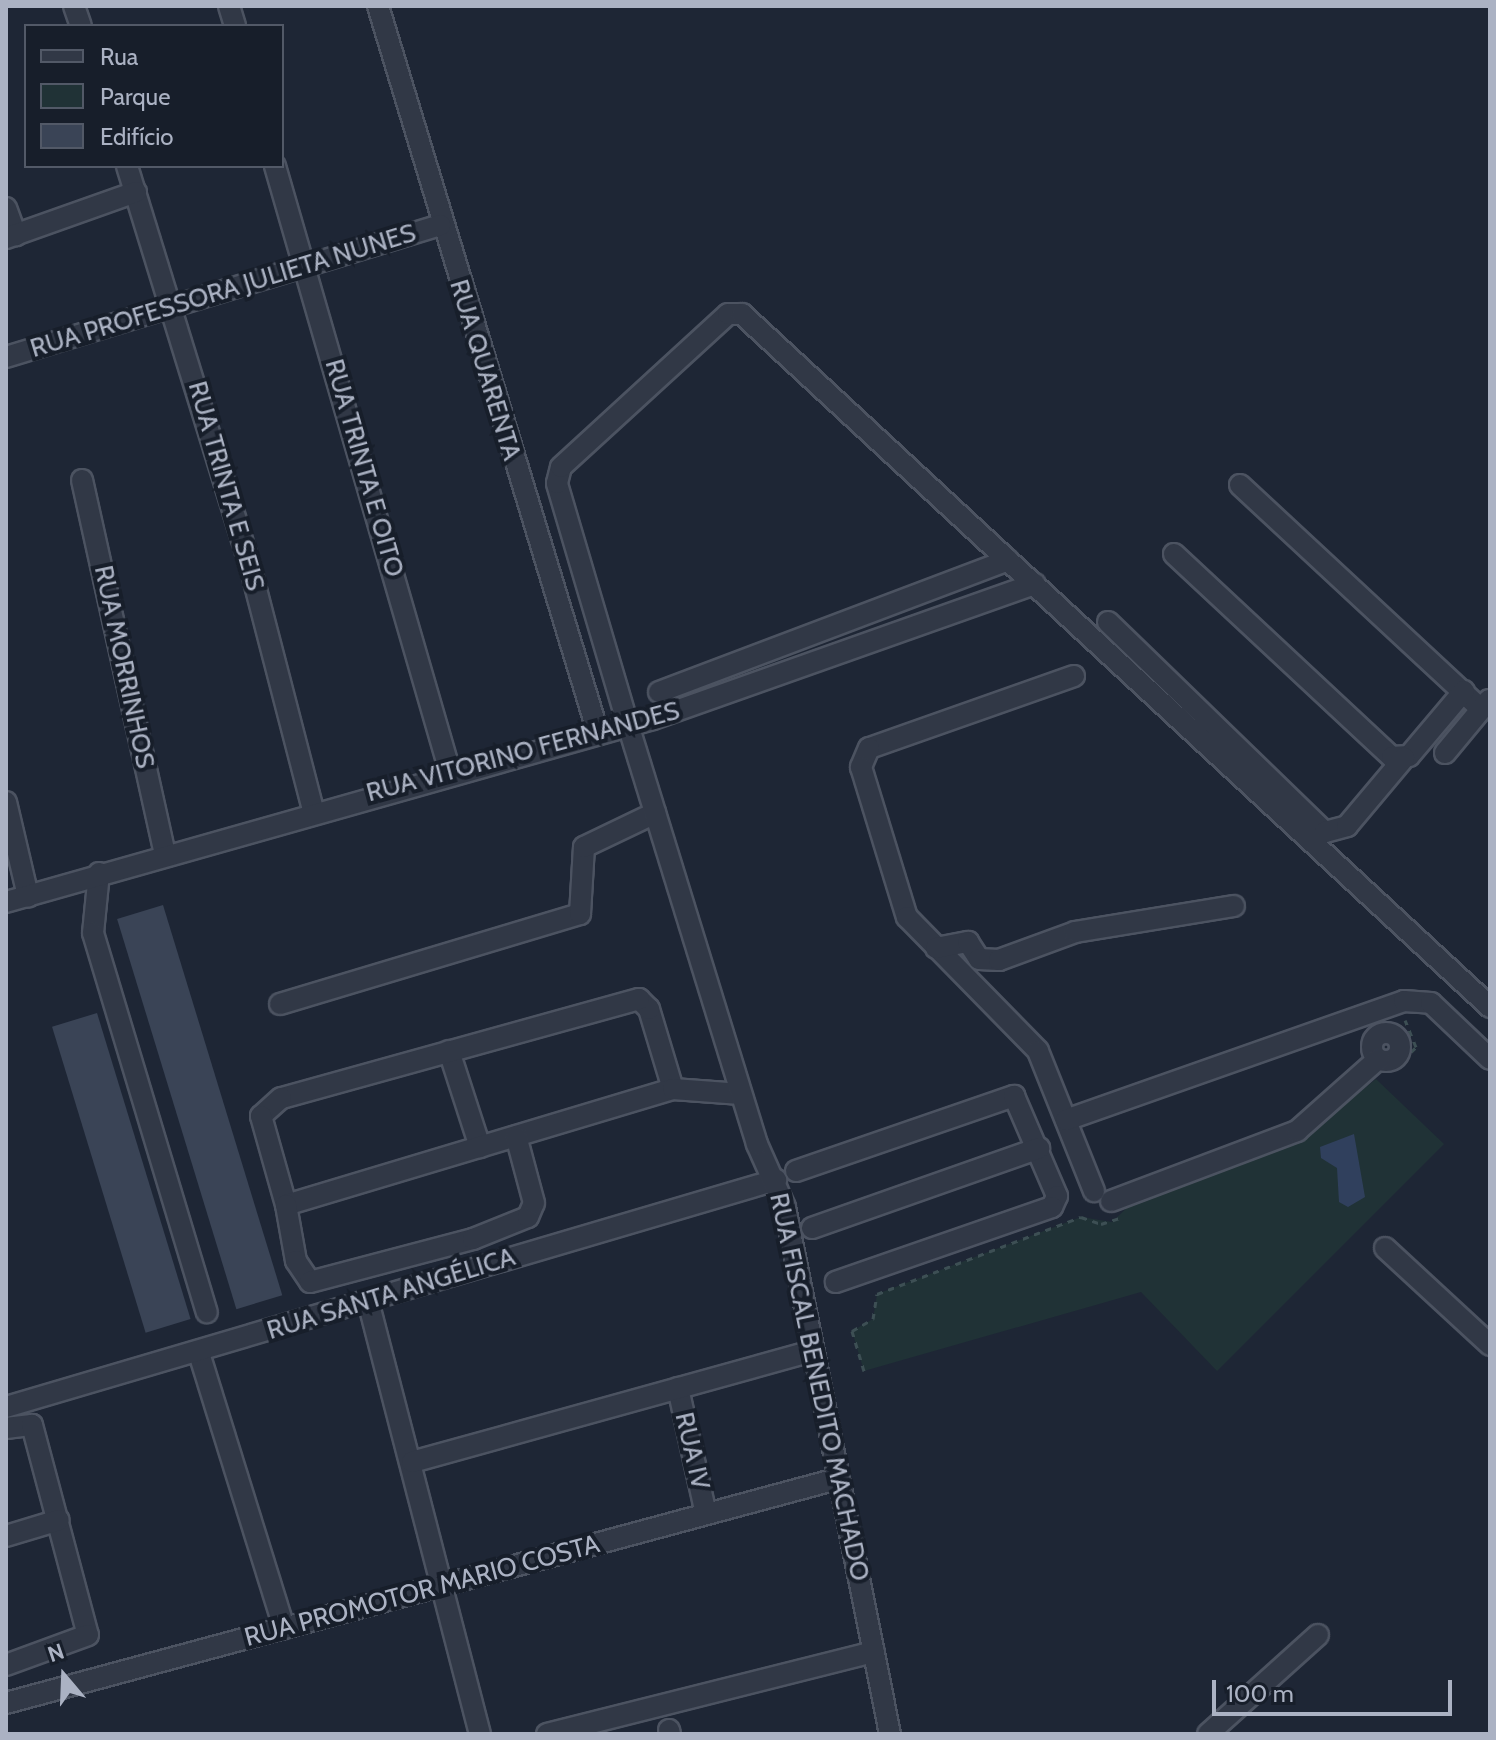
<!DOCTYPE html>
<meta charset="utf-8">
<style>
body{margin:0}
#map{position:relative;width:1496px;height:1740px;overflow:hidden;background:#1e2635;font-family:Cabin,sans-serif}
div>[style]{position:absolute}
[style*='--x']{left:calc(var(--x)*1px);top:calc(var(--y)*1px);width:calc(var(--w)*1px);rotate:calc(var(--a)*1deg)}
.green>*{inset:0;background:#203236}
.water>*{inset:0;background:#30405d}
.building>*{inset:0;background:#3a4456;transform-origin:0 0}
.path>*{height:3px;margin-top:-1.5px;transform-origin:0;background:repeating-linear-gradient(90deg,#3d4f54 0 6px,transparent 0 12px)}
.roads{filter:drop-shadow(2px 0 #4c5361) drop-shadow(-2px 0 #4c5361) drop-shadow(0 2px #4c5361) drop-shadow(0 -2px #4c5361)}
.minor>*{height:20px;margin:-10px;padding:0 10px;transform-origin:10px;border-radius:10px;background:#313846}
.minor>.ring{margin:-10px;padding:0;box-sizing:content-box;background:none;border:20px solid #313846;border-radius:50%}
span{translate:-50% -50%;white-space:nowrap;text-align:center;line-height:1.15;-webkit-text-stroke:8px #171e2a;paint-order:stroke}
.street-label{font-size:26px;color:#abb2c3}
.frame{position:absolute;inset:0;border:8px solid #abb2c3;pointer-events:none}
.legend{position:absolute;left:24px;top:24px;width:260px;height:144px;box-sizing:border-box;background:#171e2a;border:2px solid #525967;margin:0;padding:10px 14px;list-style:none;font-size:24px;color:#abb2c3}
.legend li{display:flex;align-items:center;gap:16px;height:40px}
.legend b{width:40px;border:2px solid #525967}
.north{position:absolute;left:24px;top:1636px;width:80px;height:80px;-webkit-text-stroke:6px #171e2a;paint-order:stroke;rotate:341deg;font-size:22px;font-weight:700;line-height:32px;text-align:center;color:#abb2c3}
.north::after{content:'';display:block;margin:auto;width:28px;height:36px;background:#abb2c3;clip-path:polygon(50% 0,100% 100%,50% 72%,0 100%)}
.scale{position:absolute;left:1212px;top:1680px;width:240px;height:36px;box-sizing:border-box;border:4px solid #abb2c3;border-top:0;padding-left:10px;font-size:24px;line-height:28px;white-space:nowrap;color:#abb2c3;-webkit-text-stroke:6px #171e2a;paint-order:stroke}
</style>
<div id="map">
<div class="green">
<i style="clip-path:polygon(1376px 1079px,1444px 1144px,1217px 1371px,1141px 1292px,864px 1371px,852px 1331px,873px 1319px,877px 1294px,1081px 1217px,1112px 1222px,1134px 1201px,1302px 1139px)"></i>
</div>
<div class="water">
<i style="clip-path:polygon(1354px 1134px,1365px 1197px,1348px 1207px,1339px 1202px,1337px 1168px,1321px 1158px,1320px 1147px)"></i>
</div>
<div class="building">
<i style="left:163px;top:905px;width:408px;height:48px;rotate:73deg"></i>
<i style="left:97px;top:1013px;width:320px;height:47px;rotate:73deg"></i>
</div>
<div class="path">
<i style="--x:1364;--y:1049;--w:16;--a:-90"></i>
<i style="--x:1394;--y:1069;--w:31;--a:-45"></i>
<i style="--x:1416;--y:1047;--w:29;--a:-112"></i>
<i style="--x:864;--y:1371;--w:42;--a:-106.7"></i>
<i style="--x:852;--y:1331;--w:24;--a:-30"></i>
<i style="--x:873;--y:1319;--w:25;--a:-81"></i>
<i style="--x:877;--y:1294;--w:218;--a:-20.7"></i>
<i style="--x:1081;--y:1217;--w:21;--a:19"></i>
<i style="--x:1101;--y:1224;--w:20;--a:-18"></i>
</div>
<div class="roads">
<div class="minor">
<i style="--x:74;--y:6;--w:21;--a:71"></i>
<i style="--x:229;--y:6;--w:21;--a:73"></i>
<i style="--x:378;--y:6;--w:760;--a:73.16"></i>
<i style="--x:127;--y:166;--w:418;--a:72.9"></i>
<i style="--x:250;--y:566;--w:252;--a:75.5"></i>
<i style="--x:275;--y:166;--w:631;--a:73.89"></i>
<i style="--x:6;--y:208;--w:29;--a:70"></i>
<i style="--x:6;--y:238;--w:138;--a:-19.5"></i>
<i style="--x:6;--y:357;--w:454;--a:-16.9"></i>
<i style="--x:82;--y:480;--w:383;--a:77.5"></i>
<i style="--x:1240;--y:485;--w:329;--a:42.9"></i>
<i style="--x:1174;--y:554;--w:298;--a:43"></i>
<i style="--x:1392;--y:757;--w:17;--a:-3"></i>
<i style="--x:1409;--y:756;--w:85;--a:-49.8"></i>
<i style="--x:1108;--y:622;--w:302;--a:44.1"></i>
<i style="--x:1325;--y:832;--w:23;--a:-15"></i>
<i style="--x:1347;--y:826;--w:89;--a:-50"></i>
<i style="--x:1074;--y:676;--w:217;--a:160.6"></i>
<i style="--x:869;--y:748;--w:21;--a:113"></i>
<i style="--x:861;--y:767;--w:157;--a:73"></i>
<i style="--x:907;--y:917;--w:187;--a:45.6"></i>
<i style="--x:1038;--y:1051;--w:151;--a:68.2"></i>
<i style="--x:659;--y:692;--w:373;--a:-20.7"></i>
<i style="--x:1445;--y:753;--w:69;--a:-50.3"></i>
<i style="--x:6;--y:802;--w:97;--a:76.8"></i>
<i style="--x:99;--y:873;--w:60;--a:95.7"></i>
<i style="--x:93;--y:933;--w:396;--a:73.3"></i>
<i style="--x:6;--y:902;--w:672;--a:-15.79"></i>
<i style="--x:653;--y:719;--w:405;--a:-19.5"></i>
<i style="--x:936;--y:948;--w:33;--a:-11"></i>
<i style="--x:968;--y:942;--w:20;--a:57"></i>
<i style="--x:979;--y:959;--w:20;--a:3"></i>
<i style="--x:999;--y:960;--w:81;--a:-20.2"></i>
<i style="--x:1075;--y:932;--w:161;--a:-9.3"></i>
<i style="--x:280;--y:1004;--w:313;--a:-16.7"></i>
<i style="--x:580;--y:914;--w:67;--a:-86.6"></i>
<i style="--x:584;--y:847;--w:79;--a:-25.6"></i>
<i class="ring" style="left:1372px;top:1033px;width:8px;height:8px"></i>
<i style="--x:449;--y:1051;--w:101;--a:72.1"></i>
<i style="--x:673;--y:1089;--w:84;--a:-106.7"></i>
<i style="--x:649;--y:1009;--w:14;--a:-135"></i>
<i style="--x:639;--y:999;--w:371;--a:164.5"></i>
<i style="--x:281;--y:1098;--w:27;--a:138"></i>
<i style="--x:261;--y:1116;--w:92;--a:74.3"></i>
<i style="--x:286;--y:1205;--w:404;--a:-16.7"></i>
<i style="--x:673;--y:1089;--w:68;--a:4.2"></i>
<i style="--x:1066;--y:1120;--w:358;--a:-19.4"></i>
<i style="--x:1404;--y:1001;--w:27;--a:4"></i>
<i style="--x:1431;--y:1003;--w:81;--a:43.5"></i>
<i style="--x:796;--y:1171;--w:231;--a:-19"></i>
<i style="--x:1014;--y:1096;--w:109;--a:66.7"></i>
<i style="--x:1057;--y:1196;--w:12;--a:114"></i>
<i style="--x:1052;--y:1207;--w:229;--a:160.9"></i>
<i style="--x:1111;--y:1201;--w:199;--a:-20.6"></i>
<i style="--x:1297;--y:1131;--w:108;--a:-41.6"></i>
<i style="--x:286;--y:1205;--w:57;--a:79.9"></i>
<i style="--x:296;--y:1261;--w:25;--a:56"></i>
<i style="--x:310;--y:1282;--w:169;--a:-14.8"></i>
<i style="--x:473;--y:1239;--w:59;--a:-21.8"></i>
<i style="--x:528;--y:1217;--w:15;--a:-67"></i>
<i style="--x:534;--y:1203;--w:69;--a:-105"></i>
<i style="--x:812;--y:1228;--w:241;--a:-19.4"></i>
<i style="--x:1385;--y:1248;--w:143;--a:42.7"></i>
<i style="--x:368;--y:1301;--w:447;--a:75.5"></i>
<i style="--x:199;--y:1353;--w:288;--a:72.8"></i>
<i style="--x:678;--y:1388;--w:129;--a:77.5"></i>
<i style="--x:6;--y:1407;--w:803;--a:-16.43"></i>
<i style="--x:6;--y:1428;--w:26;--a:-7"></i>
<i style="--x:32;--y:1425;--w:217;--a:75.1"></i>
<i style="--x:88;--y:1635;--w:87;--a:159.9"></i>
<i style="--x:412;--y:1462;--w:412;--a:-15.5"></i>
<i style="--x:6;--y:1536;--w:55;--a:-16.8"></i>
<i style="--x:6;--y:1703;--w:861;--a:-15.09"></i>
<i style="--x:669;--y:1730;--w:4;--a:76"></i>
<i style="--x:547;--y:1734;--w:337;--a:-14.1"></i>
<i style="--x:890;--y:1734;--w:537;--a:-101.27"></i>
<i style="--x:785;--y:1207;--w:69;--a:-114"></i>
<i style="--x:757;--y:1144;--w:438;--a:-107.1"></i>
<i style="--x:628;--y:725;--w:252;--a:-106.4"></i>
<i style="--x:557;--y:483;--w:16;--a:-76"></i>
<i style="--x:561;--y:467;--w:226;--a:-42.5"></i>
<i style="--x:728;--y:314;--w:14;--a:0"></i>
<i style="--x:742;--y:314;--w:1020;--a:42.81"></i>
<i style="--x:1208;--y:1734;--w:148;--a:-42"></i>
</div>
</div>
<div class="street-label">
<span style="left:223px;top:291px;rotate:-17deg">RUA PROFESSORA JULIETA NUNES</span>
<span style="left:485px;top:370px;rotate:73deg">RUA QUARENTA</span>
<span style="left:364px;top:468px;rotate:74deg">RUA TRINTA E OITO</span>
<span style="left:226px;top:486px;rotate:74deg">RUA TRINTA E SEIS</span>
<span style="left:124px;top:667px;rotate:78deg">RUA MORRINHOS</span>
<span style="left:523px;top:752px;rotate:-15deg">RUA VITORINO FERNANDES</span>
<span style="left:391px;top:1294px;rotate:-17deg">RUA SANTA ANGÉLICA</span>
<span style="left:819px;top:1387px;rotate:78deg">RUA FISCAL BENEDITO MACHADO</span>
<span style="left:692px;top:1451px;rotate:77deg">RUA IV</span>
<span style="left:422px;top:1591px;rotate:-15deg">RUA PROMOTOR MARIO COSTA</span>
</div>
<div class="frame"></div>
<ul class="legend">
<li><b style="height:10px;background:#313846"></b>Rua</li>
<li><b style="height:22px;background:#203236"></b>Parque</li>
<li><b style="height:22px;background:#3a4456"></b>Edifício</li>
</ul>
<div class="north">N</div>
<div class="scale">100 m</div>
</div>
